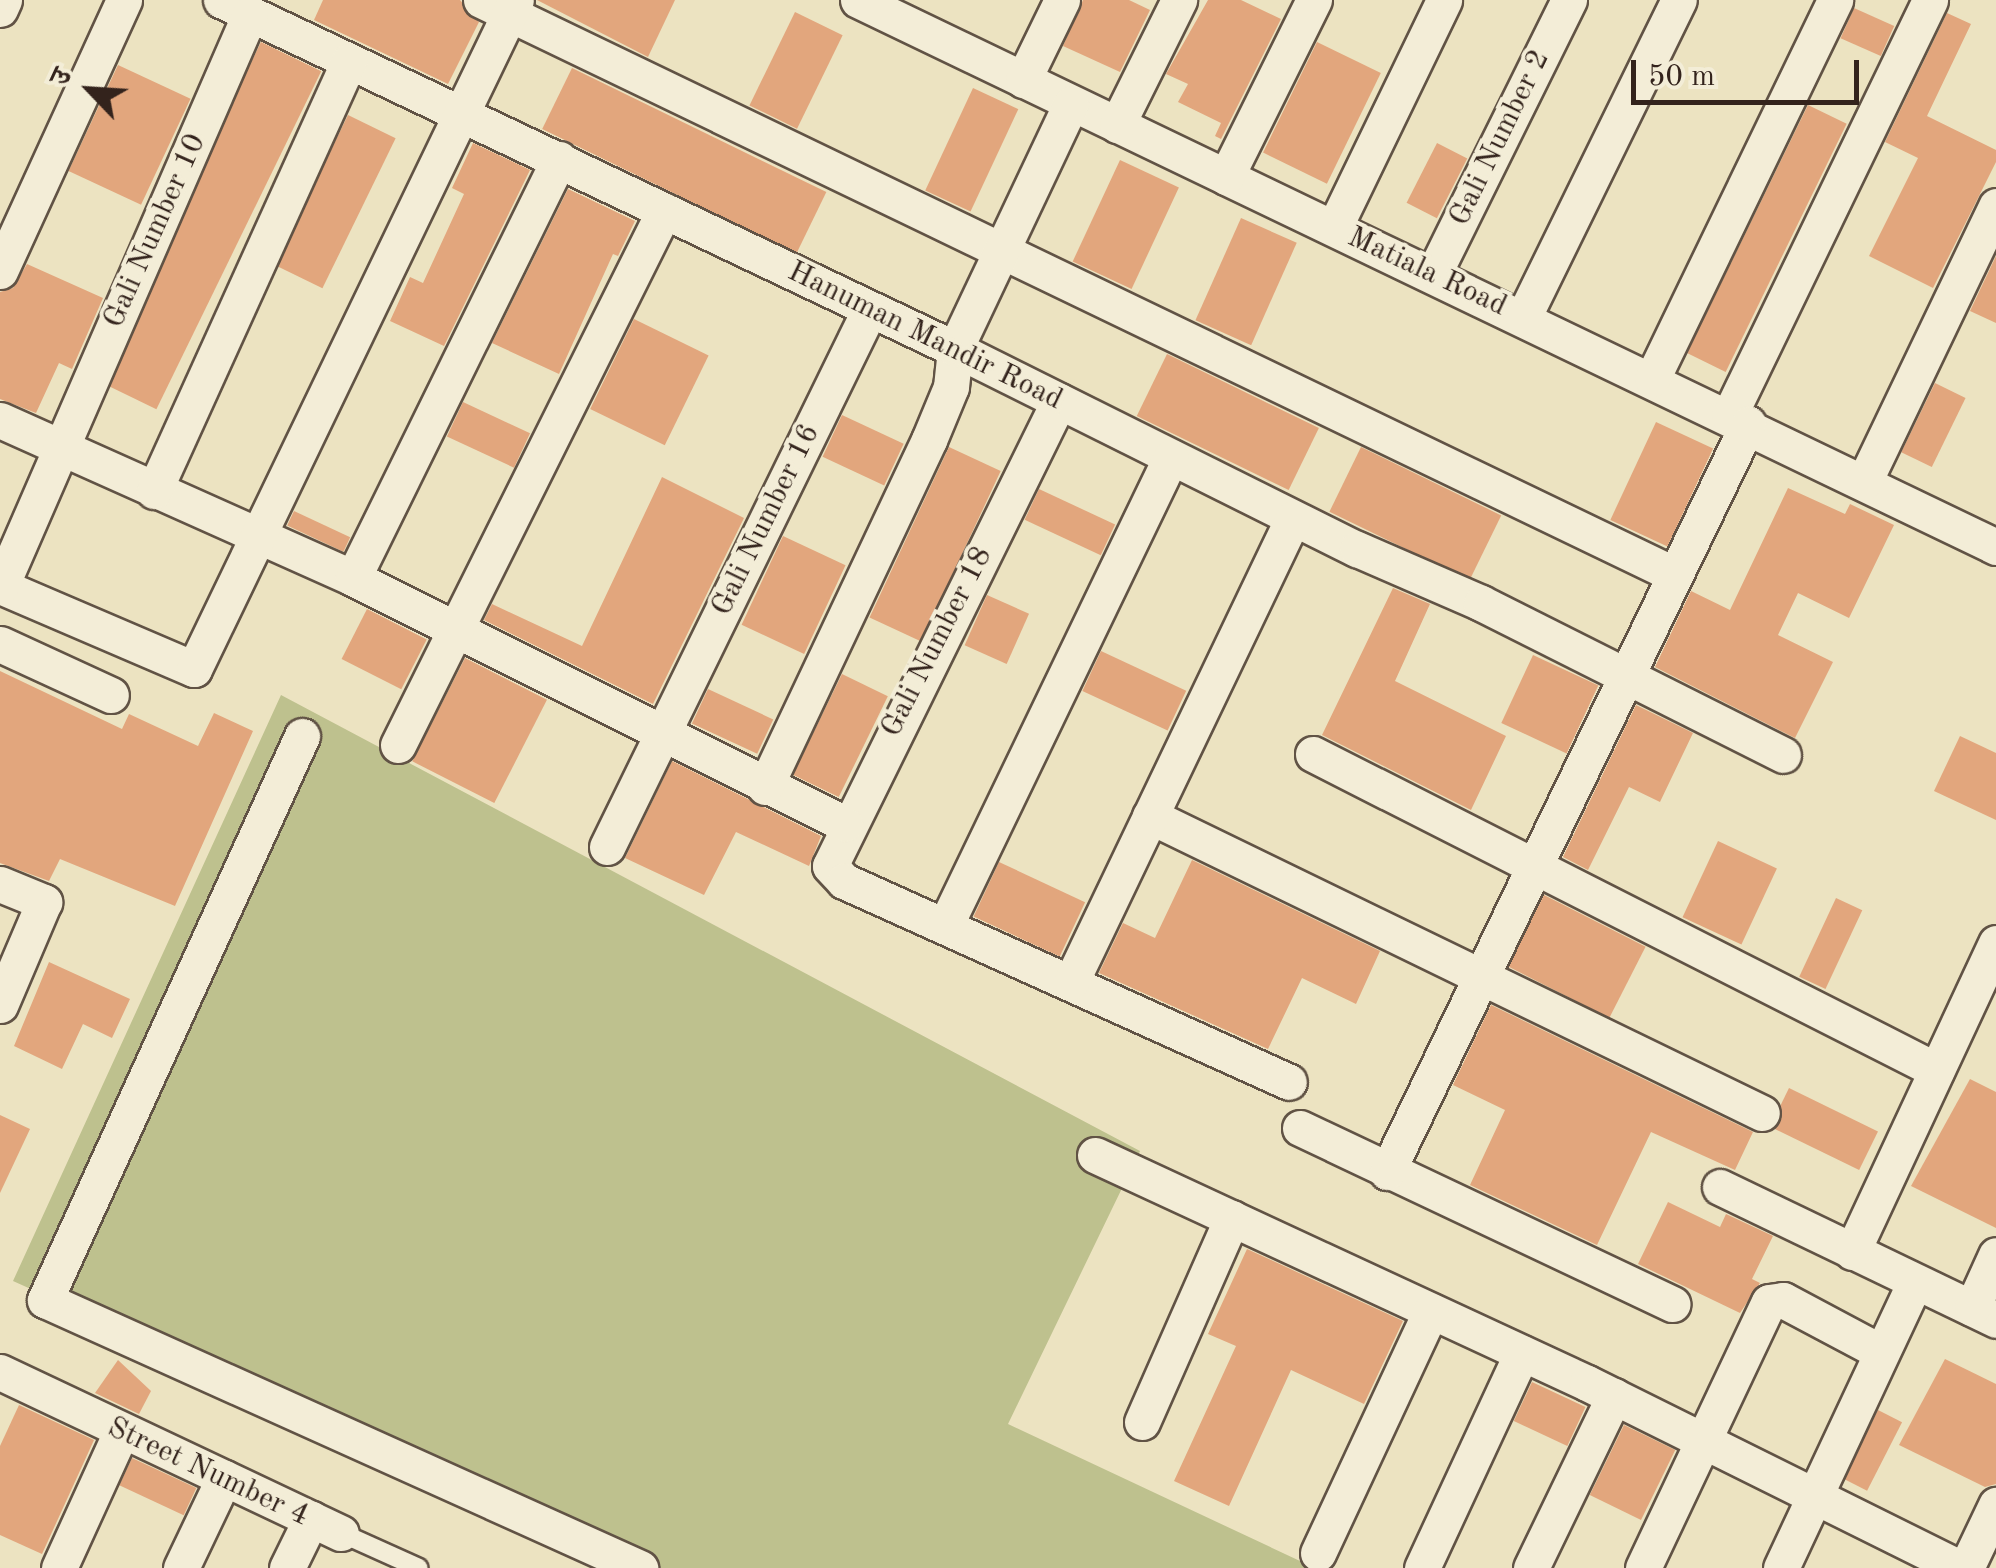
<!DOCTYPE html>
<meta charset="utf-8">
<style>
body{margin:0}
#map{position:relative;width:1996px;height:1568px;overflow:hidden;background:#ece3c1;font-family:"Old Standard TT","Noto Serif Devanagari",serif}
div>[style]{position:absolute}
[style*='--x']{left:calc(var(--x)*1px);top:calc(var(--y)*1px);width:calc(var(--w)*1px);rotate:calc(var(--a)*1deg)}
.green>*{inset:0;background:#bec18e}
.building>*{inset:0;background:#e2a67d;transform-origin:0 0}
.roads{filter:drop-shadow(2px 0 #615345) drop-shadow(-2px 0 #615345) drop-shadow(0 2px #615345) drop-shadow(0 -2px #615345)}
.lane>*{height:18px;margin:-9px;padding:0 9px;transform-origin:9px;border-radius:9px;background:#f3edd7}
.street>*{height:35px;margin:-17.5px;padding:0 17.5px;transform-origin:17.5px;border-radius:17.5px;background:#f3edd7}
span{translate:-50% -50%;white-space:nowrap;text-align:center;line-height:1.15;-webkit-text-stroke:8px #f3edd7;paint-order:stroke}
.street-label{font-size:30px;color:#33231c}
.north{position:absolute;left:40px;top:40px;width:100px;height:100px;-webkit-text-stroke:8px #f3edd7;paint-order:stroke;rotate:295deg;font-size:28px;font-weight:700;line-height:40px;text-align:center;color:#33231c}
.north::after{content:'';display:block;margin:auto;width:35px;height:45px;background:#33231c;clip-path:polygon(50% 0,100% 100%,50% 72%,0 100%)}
.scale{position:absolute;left:1631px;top:60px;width:228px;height:45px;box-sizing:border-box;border:5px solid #33231c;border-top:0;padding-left:12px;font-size:30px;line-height:35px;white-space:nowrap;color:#33231c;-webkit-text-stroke:8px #f3edd7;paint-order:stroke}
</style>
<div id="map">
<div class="green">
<i style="clip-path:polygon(281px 695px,1140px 1151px,1008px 1424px,1315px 1568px,651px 1568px,13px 1281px)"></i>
</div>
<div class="building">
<i style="clip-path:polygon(323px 0,460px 0,479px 22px,448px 84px,314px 20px)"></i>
<i style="clip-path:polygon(537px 0,675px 0,648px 57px)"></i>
<i style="clip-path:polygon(1083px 0,1129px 0,1150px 10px,1120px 72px,1063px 46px)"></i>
<i style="clip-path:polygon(1208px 0,1241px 0,1281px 19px,1221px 139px,1215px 136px,1221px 123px,1178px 102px,1188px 84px,1166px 74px)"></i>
<i style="left:1854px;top:8px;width:44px;height:33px;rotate:24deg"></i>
<i style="left:795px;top:12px;width:53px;height:104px;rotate:26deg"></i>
<i style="clip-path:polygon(1947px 13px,1971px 24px,1927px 116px,1996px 150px,1996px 162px,1933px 288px,1869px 256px,1918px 158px,1885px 142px)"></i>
<i style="left:261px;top:42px;width:67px;height:376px;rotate:26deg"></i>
<i style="left:1317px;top:42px;width:71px;height:123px;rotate:26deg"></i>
<i style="left:118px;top:65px;width:80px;height:117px;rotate:25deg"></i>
<i style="left:572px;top:68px;width:283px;height:68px;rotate:26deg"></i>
<i style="left:973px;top:88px;width:50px;height:113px;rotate:25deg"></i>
<i style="left:1808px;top:105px;width:43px;height:276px;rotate:26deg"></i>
<i style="left:348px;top:115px;width:53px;height:167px;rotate:26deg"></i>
<i style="clip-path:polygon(473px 143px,530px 170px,444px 346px,390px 321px,410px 277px,423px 283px,464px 194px,452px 188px)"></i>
<i style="left:1437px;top:143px;width:34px;height:67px;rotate:27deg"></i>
<i style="left:1120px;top:160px;width:65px;height:112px;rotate:25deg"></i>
<i style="clip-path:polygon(568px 189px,635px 221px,618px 256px,613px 254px,559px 374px,492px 343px)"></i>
<i style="left:1241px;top:218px;width:61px;height:112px;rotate:24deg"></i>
<i style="clip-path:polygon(1996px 256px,1996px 323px,1970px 311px)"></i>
<i style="clip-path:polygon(27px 264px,103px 298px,72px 369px,59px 363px,36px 413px,0 399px,0 292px,13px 288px)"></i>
<i style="left:634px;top:319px;width:83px;height:100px;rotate:26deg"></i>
<i style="left:1167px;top:354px;width:169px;height:69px;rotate:26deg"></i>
<i style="left:1935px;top:383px;width:34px;height:77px;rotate:26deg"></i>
<i style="left:463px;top:402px;width:74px;height:38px;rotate:25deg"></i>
<i style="left:842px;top:415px;width:68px;height:46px;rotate:25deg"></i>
<i style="left:1656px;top:422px;width:63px;height:108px;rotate:25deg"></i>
<i style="left:949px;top:447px;width:57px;height:188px;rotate:25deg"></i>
<i style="left:1361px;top:447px;width:156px;height:72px;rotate:26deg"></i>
<i style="clip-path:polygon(662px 477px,744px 518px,653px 704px,484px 620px,492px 604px,582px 646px)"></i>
<i style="clip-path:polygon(1788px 488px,1845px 514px,1850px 504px,1894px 525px,1849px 618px,1798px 593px,1778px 635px,1833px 662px,1795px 738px,1655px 667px,1691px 591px,1730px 610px)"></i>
<i style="left:1039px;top:489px;width:84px;height:34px;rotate:25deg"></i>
<i style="left:294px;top:511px;width:62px;height:16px;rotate:25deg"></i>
<i style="left:783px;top:536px;width:69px;height:98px;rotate:25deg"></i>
<i style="clip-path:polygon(1393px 588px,1430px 604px,1395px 681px,1506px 736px,1471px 810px,1322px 735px)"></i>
<i style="left:987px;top:595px;width:46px;height:55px;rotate:24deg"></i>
<i style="left:367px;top:609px;width:67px;height:56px;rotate:27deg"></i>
<i style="left:1101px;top:651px;width:94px;height:44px;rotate:25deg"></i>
<i style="left:1533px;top:655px;width:72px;height:75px;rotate:25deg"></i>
<i style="left:465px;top:658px;width:92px;height:116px;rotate:27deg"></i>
<i style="clip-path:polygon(0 671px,122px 729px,129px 714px,198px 746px,214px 713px,253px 731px,175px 906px,60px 859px,49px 881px,0 863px)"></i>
<i style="left:842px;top:674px;width:51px;height:112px;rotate:26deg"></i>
<i style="left:708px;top:689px;width:72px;height:38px;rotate:25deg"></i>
<i style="clip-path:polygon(1636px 705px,1693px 733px,1660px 802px,1629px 787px,1588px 870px,1563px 857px)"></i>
<i style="clip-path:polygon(1960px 736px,1996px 753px,1996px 820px,1934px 791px)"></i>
<i style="clip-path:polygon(672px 761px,821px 836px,809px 866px,736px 832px,704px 895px,625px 858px)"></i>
<i style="left:1718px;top:841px;width:65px;height:84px;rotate:25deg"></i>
<i style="clip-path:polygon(1192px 860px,1380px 951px,1356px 1004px,1302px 978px,1268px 1049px,1099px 973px,1123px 923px,1155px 938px)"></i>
<i style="left:999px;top:862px;width:95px;height:60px;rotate:25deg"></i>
<i style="left:1544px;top:895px;width:114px;height:80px;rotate:27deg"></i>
<i style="left:1836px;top:898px;width:29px;height:87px;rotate:25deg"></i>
<i style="clip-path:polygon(49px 962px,130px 999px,112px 1038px,83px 1024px,62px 1069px,14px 1046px)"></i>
<i style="clip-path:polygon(1491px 1005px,1753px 1132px,1735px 1170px,1651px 1132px,1597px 1245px,1470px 1185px,1505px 1110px,1453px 1085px)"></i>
<i style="clip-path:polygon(1970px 1079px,1996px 1092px,1996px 1228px,1911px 1186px)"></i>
<i style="left:1789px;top:1088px;width:99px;height:43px;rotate:26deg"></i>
<i style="clip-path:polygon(0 1115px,30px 1129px,0 1193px)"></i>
<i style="clip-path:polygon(1668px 1202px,1720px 1227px,1726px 1214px,1773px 1236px,1752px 1279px,1760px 1283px,1740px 1313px,1638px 1264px)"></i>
<i style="clip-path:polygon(1247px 1249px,1403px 1321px,1364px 1404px,1291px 1370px,1229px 1506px,1174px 1481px,1236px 1346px,1208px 1334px)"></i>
<i style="clip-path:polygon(1945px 1359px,1996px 1384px,1996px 1484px,1985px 1487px,1899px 1445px)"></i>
<i style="clip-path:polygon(118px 1360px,151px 1391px,139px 1414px,95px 1393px)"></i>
<i style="left:1532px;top:1382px;width:59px;height:43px;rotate:25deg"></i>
<i style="clip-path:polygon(19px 1405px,94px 1440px,42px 1554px,0 1535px,0 1446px)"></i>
<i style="left:1878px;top:1410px;width:27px;height:77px;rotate:27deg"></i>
<i style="left:1624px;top:1425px;width:57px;height:78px;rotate:26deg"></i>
<i style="left:132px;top:1458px;width:71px;height:30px;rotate:25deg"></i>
</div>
<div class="roads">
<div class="lane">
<i style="--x:341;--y:1533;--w:85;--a:24.2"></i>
</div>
<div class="street">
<i style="--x:221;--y:0;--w:813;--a:25.43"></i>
<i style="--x:955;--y:349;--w:449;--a:26.5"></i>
<i style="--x:1357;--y:549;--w:135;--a:23.5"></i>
<i style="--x:1481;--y:603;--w:338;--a:26.7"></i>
<i style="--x:481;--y:0;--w:1325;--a:25.71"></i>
<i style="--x:858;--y:0;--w:1263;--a:25.67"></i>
<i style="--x:0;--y:9;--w:10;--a:-66"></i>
<i style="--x:1023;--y:80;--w:89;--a:-64"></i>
<i style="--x:1117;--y:125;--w:140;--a:-63.6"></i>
<i style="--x:1226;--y:177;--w:198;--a:-63.6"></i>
<i style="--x:1334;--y:228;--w:253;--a:-64.2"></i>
<i style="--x:0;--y:271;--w:298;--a:-65.4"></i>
<i style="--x:1433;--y:275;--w:307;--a:-63.7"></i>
<i style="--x:1523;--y:318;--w:354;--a:-63.9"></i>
<i style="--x:1652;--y:379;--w:421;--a:-64.2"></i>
<i style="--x:1059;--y:401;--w:518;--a:116.22"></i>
<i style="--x:830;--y:866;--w:21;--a:47"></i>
<i style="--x:844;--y:881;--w:488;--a:24.3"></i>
<i style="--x:1729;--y:416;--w:462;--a:-64.2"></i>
<i style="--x:0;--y:420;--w:387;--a:24.1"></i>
<i style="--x:353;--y:578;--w:550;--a:26.57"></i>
<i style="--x:1864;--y:482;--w:306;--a:-64.4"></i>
<i style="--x:154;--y:491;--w:472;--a:-65.6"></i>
<i style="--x:353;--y:578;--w:467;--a:-63.8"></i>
<i style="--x:0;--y:586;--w:211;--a:23.2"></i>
<i style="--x:194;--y:669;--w:742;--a:-64.3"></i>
<i style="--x:1;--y:586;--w:624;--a:-66.48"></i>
<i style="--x:0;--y:644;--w:122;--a:24.7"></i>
<i style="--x:302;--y:736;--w:620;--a:114.5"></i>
<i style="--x:45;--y:1300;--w:653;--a:24.25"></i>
<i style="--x:398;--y:745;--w:597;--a:-63.52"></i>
<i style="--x:1313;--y:754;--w:699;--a:26.9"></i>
<i style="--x:765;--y:787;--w:384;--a:-64.7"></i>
<i style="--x:929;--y:440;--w:57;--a:-67.5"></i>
<i style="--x:951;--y:387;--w:38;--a:-84"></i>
<i style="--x:955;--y:349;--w:271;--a:-64.7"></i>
<i style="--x:1150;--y:816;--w:680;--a:25.89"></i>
<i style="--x:607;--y:847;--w:599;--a:-63.95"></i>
<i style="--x:0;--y:884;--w:48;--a:22.2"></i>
<i style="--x:44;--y:902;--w:112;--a:113.1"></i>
<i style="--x:946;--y:924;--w:518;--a:-64.28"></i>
<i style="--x:1071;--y:982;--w:514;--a:-64.43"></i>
<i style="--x:1300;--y:1128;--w:412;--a:25.3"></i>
<i style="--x:1095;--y:1155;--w:542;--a:24.86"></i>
<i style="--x:1587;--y:1383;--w:416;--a:26.4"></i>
<i style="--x:1387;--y:1172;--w:831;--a:-64.24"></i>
<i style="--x:1720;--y:1187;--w:306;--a:25.7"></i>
<i style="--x:1852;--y:1252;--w:341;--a:-65"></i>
<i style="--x:1972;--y:1308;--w:58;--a:-65.6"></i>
<i style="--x:0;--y:1372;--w:377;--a:25.3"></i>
<i style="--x:1142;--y:1422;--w:223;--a:-66.2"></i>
<i style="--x:1318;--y:1553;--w:267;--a:-65"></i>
<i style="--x:59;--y:1568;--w:149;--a:-65.5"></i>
<i style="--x:181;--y:1568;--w:100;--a:-64.5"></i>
<i style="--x:287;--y:1568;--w:55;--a:-63.9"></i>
<i style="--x:1422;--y:1568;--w:237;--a:-65.1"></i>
<i style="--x:1531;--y:1568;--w:191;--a:-64.2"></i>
<i style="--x:1643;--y:1568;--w:294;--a:-64.7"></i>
<i style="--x:1769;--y:1302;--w:14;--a:-8"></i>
<i style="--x:1783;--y:1300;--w:111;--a:28"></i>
<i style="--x:1781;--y:1568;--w:316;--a:-64.9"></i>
<i style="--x:1966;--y:1568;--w:70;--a:-64.5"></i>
</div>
</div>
<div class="street-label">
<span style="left:1500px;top:138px;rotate:-64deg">Gali Number 2</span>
<span style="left:155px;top:231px;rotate:-66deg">Gali Number 10</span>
<span style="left:1427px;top:272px;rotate:25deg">Matiala Road</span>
<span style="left:925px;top:336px;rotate:26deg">Hanuman Mandir Road</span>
<span style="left:766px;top:520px;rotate:-64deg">Gali Number 16</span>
<span style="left:937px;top:642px;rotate:-63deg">Gali Number 18</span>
<span style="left:208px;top:1472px;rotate:25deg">Street Number 4</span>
</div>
<div class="north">उ</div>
<div class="scale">50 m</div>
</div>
